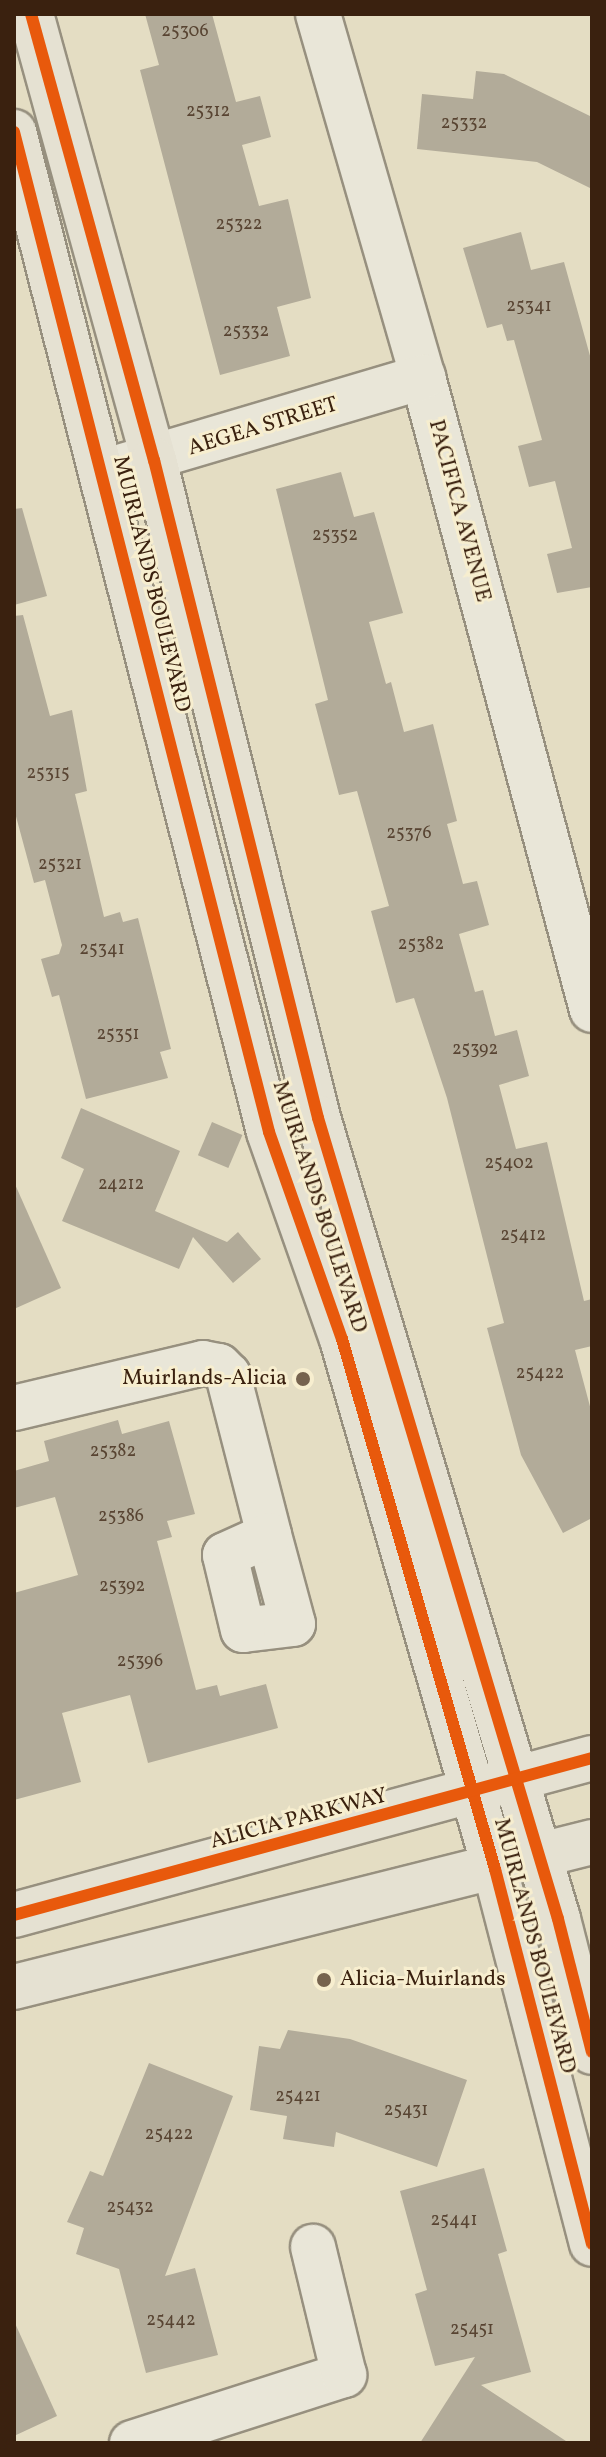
<!DOCTYPE html>
<style>
body{margin:0}
#map{position:relative;width:606px;height:2457px;overflow:hidden;background:#e4ddc3;font-family:Vollkorn,serif}
div>[style]{position:absolute}
[style*='--x']{left:calc(var(--x)*1px);top:calc(var(--y)*1px);width:calc(var(--w)*1px);rotate:calc(var(--a)*1deg)}
.building>*{inset:0;background:#b2ab99;transform-origin:0 0}
.roads{filter:drop-shadow(2px 0 #97907f) drop-shadow(-2px 0 #97907f) drop-shadow(0 2px #97907f) drop-shadow(0 -2px #97907f)}
.minor>*{height:44px;margin:-22px;padding:0 22px;transform-origin:22px;border-radius:22px;background:#e9e6d8}
.major>*{height:44px;margin:-22px;padding:0 22px;transform-origin:22px;border-radius:22px;background:#e5e1d2}
.cycleway>*{height:12px;margin:-6px;padding:0 6px;transform-origin:6px;border-radius:6px;background:#e8590c}
.dots>*{width:22px;height:22px;translate:-50% -50%;box-sizing:border-box;border:4px solid #f7eecf;border-radius:50%}
span{translate:-50% -50%;white-space:nowrap;text-align:center;line-height:1.15;-webkit-text-stroke:6px #f7eecf;paint-order:stroke}
.number-label{font-size:18px;color:#584432}
.number-label span{-webkit-text-stroke-width:0}
.street-label{font-size:22px;color:#3a210f}
.poi-label{font-size:22px;color:#3a210f}
.right{translate:-100% -50%;text-align:right}
.left{translate:0 -50%;text-align:left}
.frame{position:absolute;inset:0;border:16px solid #3a210f;pointer-events:none}
</style>
<div id="map">
<div class="building">
<i style="clip-path:polygon(145px 14px,212px 14px,236px 102px,260px 96px,271px 137px,242px 145px,259px 206px,288px 199px,311px 298px,277px 307px,290px 356px,220px 375px,140px 70px,159px 65px)"></i>
<i style="clip-path:polygon(476px 71px,504px 74px,592px 117px,592px 189px,537px 162px,417px 149px,422px 94px,473px 99px)"></i>
<i style="clip-path:polygon(521px 232px,531px 270px,564px 262px,592px 363px,592px 587px,557px 593px,547px 554px,572px 548px,555px 481px,529px 487px,518px 446px,542px 440px,514px 340px,507px 341px,502px 324px,487px 328px,463px 248px)"></i>
<i style="clip-path:polygon(341px 472px,354px 517px,374px 512px,403px 613px,369px 622px,386px 684px,391px 682px,404px 732px,433px 724px,457px 821px,447px 824px,463px 884px,477px 881px,489px 925px,459px 934px,475px 992px,483px 990px,495px 1036px,517px 1030px,529px 1076px,499px 1085px,516px 1149px,547px 1142px,584px 1301px,592px 1299px,592px 1346px,575px 1350px,592px 1414px,592px 1518px,563px 1533px,521px 1455px,487px 1328px,504px 1323px,447px 1098px,414px 998px,396px 1003px,371px 911px,389px 906px,357px 791px,339px 795px,315px 704px,328px 700px,276px 489px)"></i>
<i style="clip-path:polygon(22px 508px,47px 596px,14px 605px,14px 509px)"></i>
<i style="clip-path:polygon(23px 615px,50px 716px,72px 710px,87px 791px,75px 794px,104px 917px,120px 912px,123px 922px,138px 918px,171px 1049px,160px 1052px,168px 1078px,86px 1099px,59px 995px,52px 997px,41px 959px,59px 954px,62px 945px,45px 880px,34px 883px,14px 809px,14px 616px)"></i>
<i style="clip-path:polygon(81px 1108px,180px 1151px,155px 1211px,227px 1242px,238px 1232px,261px 1259px,233px 1283px,193px 1237px,179px 1269px,62px 1221px,84px 1169px,61px 1158px)"></i>
<i style="left:212px;top:1122px;width:33px;height:36px;rotate:23deg"></i>
<i style="clip-path:polygon(14px 1182px,61px 1288px,14px 1309px)"></i>
<i style="clip-path:polygon(118px 1420px,122px 1434px,169px 1421px,195px 1514px,167px 1521px,172px 1537px,157px 1541px,196px 1690px,217px 1685px,220px 1696px,266px 1684px,278px 1728px,148px 1763px,130px 1695px,62px 1713px,81px 1782px,14px 1800px,14px 1593px,78px 1575px,55px 1497px,14px 1508px,14px 1471px,49px 1461px,44px 1441px)"></i>
<i style="clip-path:polygon(288px 2030px,350px 2039px,467px 2080px,437px 2167px,336px 2132px,334px 2147px,283px 2139px,287px 2116px,250px 2110px,259px 2046px,280px 2049px)"></i>
<i style="clip-path:polygon(149px 2063px,233px 2096px,165px 2276px,195px 2268px,218px 2355px,146px 2373px,119px 2269px,76px 2254px,84px 2228px,67px 2222px,90px 2171px,103px 2176px)"></i>
<i style="clip-path:polygon(484px 2168px,507px 2251px,498px 2254px,531px 2372px,481px 2385px,569px 2443px,420px 2443px,475px 2357px,435px 2366px,415px 2294px,427px 2290px,400px 2191px)"></i>
<i style="clip-path:polygon(14px 2321px,57px 2416px,14px 2436px)"></i>
</div>
<div class="roads">
<div class="minor">
<i style="--x:318;--y:14;--w:378;--a:73.9"></i>
<i style="--x:423;--y:377;--w:655;--a:75.05"></i>
<i style="--x:102;--y:472;--w:335;--a:-16.5"></i>
<i style="--x:14;--y:1408;--w:194;--a:-13.4"></i>
<i style="--x:203;--y:1363;--w:16;--a:11"></i>
<i style="--x:219;--y:1366;--w:13;--a:45"></i>
<i style="--x:228;--y:1375;--w:165;--a:75.6"></i>
<i style="--x:269;--y:1535;--w:92;--a:74.9"></i>
<i style="--x:293;--y:1624;--w:50;--a:173.2"></i>
<i style="--x:243;--y:1630;--w:77;--a:-103.5"></i>
<i style="--x:225;--y:1555;--w:48;--a:-24.4"></i>
<i style="--x:132;--y:2443;--w:223;--a:-17.8"></i>
<i style="--x:344;--y:2375;--w:132;--a:-103.6"></i>
</div>
<div class="major">
<i style="--x:31;--y:14;--w:463;--a:74.6"></i>
<i style="--x:154;--y:460;--w:678;--a:76"></i>
<i style="--x:318;--y:1118;--w:836;--a:73.32"></i>
<i style="--x:558;--y:1919;--w:137;--a:75.7"></i>
<i style="--x:14;--y:132;--w:1032;--a:75.69"></i>
<i style="--x:269;--y:1132;--w:219;--a:70.6"></i>
<i style="--x:342;--y:1339;--w:552;--a:73.9"></i>
<i style="--x:495;--y:1869;--w:387;--a:75.5"></i>
<i style="--x:14;--y:1915;--w:599;--a:-15.2"></i>
<i style="--x:14;--y:1987;--w:596;--a:-14.08"></i>
</div>
</div>
<div class="cycleway">
<i style="--x:31;--y:14;--w:463;--a:74.6"></i>
<i style="--x:154;--y:460;--w:678;--a:76"></i>
<i style="--x:318;--y:1118;--w:836;--a:73.32"></i>
<i style="--x:558;--y:1919;--w:137;--a:75.7"></i>
<i style="--x:14;--y:132;--w:1032;--a:75.69"></i>
<i style="--x:269;--y:1132;--w:219;--a:70.6"></i>
<i style="--x:342;--y:1339;--w:552;--a:73.9"></i>
<i style="--x:495;--y:1869;--w:387;--a:75.5"></i>
<i style="--x:14;--y:1915;--w:599;--a:-15.2"></i>
</div>
<div class="dots">
<i style="left:303px;top:1379px;background:#76634e"></i>
<i style="left:324px;top:1980px;background:#76634e"></i>
</div>
<div class="number-label">
<span style="left:185px;top:32px">25306</span>
<span style="left:208px;top:112px">25312</span>
<span style="left:464px;top:124px">25332</span>
<span style="left:239px;top:225px">25322</span>
<span style="left:529px;top:307px">25341</span>
<span style="left:246px;top:332px">25332</span>
<span style="left:335px;top:536px">25352</span>
<span style="left:48px;top:774px">25315</span>
<span style="left:409px;top:834px">25376</span>
<span style="left:60px;top:865px">25321</span>
<span style="left:421px;top:945px">25382</span>
<span style="left:102px;top:950px">25341</span>
<span style="left:118px;top:1035px">25351</span>
<span style="left:475px;top:1050px">25392</span>
<span style="left:509px;top:1164px">25402</span>
<span style="left:121px;top:1185px">24212</span>
<span style="left:523px;top:1236px">25412</span>
<span style="left:540px;top:1374px">25422</span>
<span style="left:113px;top:1452px">25382</span>
<span style="left:121px;top:1517px">25386</span>
<span style="left:122px;top:1587px">25392</span>
<span style="left:140px;top:1662px">25396</span>
<span style="left:298px;top:2097px">25421</span>
<span style="left:406px;top:2111px">25431</span>
<span style="left:169px;top:2135px">25422</span>
<span style="left:130px;top:2208px">25432</span>
<span style="left:454px;top:2221px">25441</span>
<span style="left:171px;top:2321px">25442</span>
<span style="left:472px;top:2330px">25451</span>
</div>
<div class="street-label">
<span style="left:263px;top:427px;rotate:-17deg">AEGEA STREET</span>
<span style="left:459px;top:511px;rotate:75deg">PACIFICA AVENUE</span>
<span style="left:151px;top:584px;rotate:76deg">MUIRLANDS BOULEVARD</span>
<span style="left:319px;top:1207px;rotate:72deg">MUIRLANDS BOULEVARD</span>
<span style="left:299px;top:1819px;rotate:-15deg">ALICIA PARKWAY</span>
<span style="left:534px;top:1946px;rotate:75deg">MUIRLANDS BOULEVARD</span>
</div>
<div class="poi-label">
<span class="right" style="left:287px;top:1379px">Muirlands-Alicia</span>
<span class="left" style="left:340px;top:1980px">Alicia-Muirlands</span>
</div>
<div class="frame"></div>
</div>
